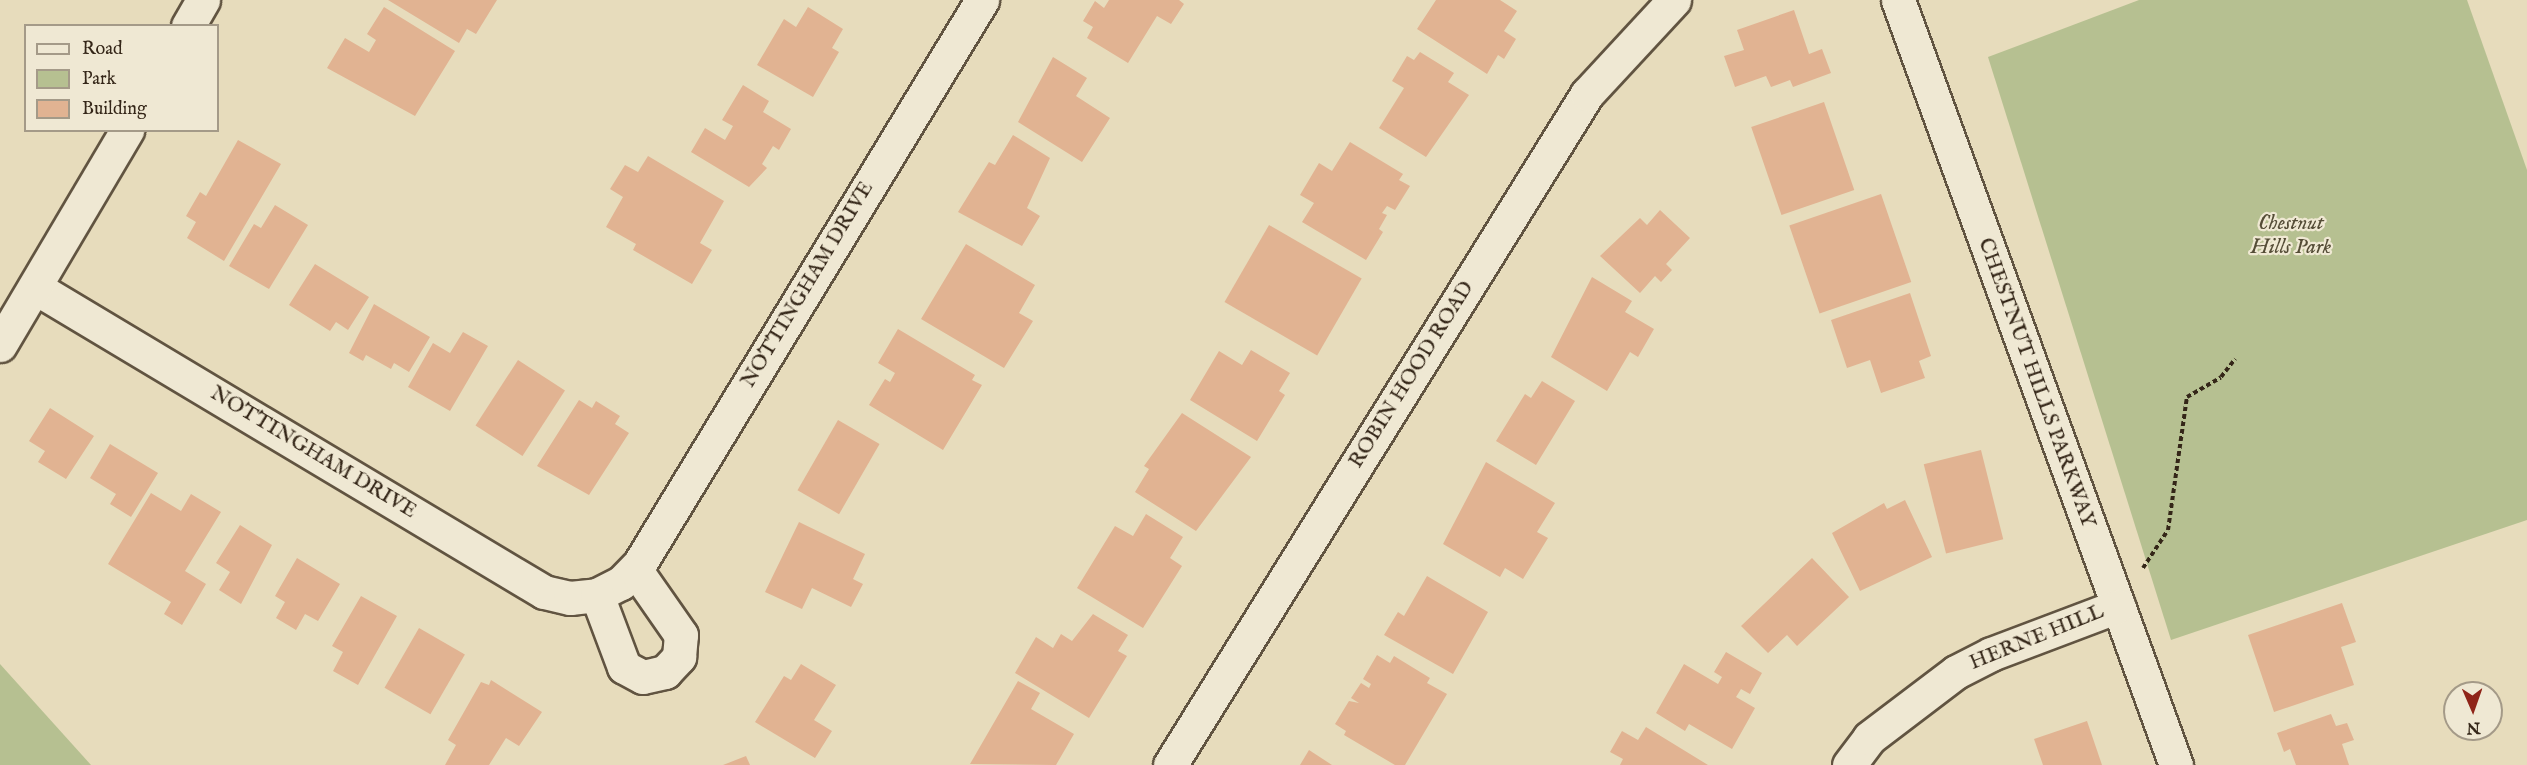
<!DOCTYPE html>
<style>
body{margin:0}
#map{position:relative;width:2527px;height:765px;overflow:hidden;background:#e7dcbc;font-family:"IM FELL English",serif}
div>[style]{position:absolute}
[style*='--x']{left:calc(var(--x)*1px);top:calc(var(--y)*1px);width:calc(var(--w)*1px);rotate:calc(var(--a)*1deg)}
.green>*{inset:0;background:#b6c091}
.building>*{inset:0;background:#e1b392;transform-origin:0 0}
.path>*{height:4px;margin-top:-2px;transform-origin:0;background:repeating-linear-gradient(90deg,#342618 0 4.5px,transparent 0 7.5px)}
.roads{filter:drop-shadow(2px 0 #615441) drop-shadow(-2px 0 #615441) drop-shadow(0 2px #615441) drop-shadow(0 -2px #615441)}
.street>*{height:33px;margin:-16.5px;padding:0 16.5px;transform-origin:16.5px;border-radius:16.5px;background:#efe8d3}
.secondary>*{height:33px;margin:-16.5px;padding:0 16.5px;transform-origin:16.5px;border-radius:16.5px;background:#efe8d3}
span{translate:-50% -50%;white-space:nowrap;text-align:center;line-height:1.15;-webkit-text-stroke:4.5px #efe8d3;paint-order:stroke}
.park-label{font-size:21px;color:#544c36;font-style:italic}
.street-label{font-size:21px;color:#342618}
.legend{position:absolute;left:24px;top:24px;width:195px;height:108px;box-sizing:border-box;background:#efe8d3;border:2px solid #a49a88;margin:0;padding:8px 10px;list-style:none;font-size:18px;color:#342618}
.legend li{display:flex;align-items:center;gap:12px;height:30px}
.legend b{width:30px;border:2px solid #a49a88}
.north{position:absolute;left:2443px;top:681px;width:60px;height:60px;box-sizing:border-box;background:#efe8d3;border:2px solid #a49a88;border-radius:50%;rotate:178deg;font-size:16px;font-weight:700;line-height:24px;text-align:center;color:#342618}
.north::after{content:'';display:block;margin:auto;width:21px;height:27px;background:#8f2418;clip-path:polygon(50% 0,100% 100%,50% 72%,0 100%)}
</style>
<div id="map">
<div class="green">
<i style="clip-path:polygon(2139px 0,2467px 0,2527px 170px,2527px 520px,2171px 640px,1988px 57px)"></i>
<i style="clip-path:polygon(0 664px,91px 765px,0 765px)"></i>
</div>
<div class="building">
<i style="clip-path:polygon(388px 0,497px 0,476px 34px,467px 29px,459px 43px)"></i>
<i style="clip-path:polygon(1109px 0,1179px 0,1184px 4px,1171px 24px,1157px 16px,1128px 63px,1087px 38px,1093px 27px,1083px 21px,1095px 1px,1104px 8px)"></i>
<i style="clip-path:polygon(1436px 0,1500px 0,1517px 11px,1504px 31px,1516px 39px,1504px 59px,1498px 55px,1487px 74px,1417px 29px)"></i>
<i style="clip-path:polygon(384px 7px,455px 51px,415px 116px,327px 68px,345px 38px,369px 52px,376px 40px,367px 34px)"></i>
<i style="clip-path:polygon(808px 7px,843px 29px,832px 48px,839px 52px,813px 97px,757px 65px,784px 19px,796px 27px)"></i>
<i style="clip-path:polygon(1794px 10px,1809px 54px,1822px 49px,1831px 73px,1793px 87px,1790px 80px,1771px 87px,1766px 76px,1735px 87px,1724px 56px,1744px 50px,1737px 30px)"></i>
<i style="clip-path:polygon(1420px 52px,1454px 73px,1448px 82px,1469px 95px,1426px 157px,1379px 128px,1404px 88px,1392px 81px,1407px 56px,1414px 60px)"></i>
<i style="clip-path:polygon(1053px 57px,1087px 78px,1076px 96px,1110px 118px,1082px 162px,1018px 122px)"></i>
<i style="clip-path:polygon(743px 85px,769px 101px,763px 112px,791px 129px,779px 150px,773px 146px,762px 164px,767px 168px,749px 187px,691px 152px,705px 128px,725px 140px,733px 126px,722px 120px)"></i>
<i style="left:1824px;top:102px;width:93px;height:77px;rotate:71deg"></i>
<i style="clip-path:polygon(1013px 135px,1050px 158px,1027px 208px,1040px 216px,1022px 246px,958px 212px,989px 162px,995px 165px)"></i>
<i style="clip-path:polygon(238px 140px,281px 164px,224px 261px,187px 238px,196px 222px,186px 216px,200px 192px,206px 196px)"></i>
<i style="clip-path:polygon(1350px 142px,1403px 174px,1399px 180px,1410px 186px,1395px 210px,1387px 206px,1382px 213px,1387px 215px,1379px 229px,1383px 232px,1366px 260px,1302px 222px,1314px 203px,1300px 195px,1319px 163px,1332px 171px)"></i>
<i style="clip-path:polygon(648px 156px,724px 201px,700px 243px,712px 250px,692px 284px,633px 250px,636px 244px,606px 227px,623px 197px,610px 189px,625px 165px,638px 172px)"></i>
<i style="left:1881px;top:194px;width:93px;height:97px;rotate:71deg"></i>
<i style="clip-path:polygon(275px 205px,308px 225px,269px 289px,229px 266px,254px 224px,261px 228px)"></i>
<i style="clip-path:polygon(1660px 210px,1690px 238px,1666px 264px,1672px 270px,1661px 282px,1655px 276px,1640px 293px,1600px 256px,1640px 218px,1647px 225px)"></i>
<i style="left:1269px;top:225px;width:107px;height:89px;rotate:30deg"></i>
<i style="clip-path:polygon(966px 244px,1035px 285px,1019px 313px,1033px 321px,1004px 368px,921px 319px)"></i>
<i style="clip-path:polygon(315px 264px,369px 297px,348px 330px,336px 322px,330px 331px,289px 305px)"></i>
<i style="clip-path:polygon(1592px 277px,1632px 301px,1625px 312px,1654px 329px,1638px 357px,1630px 352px,1607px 391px,1551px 357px)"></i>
<i style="clip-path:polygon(1910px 293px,1931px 356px,1919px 361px,1925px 378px,1881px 393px,1870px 360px,1847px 368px,1831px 320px)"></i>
<i style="clip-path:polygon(374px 304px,430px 337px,409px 372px,394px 363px,391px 369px,366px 355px,363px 361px,349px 353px)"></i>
<i style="clip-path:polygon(898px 329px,975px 375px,972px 380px,982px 385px,943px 450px,869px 405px,885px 379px,890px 382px,895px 373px,878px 363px)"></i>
<i style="clip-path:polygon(463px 332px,488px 346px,450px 411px,408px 387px,433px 343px,450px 353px)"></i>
<i style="clip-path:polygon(1251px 350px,1290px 373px,1279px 391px,1285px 395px,1257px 441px,1190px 400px,1219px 351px,1242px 365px)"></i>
<i style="left:518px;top:360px;width:56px;height:78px;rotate:33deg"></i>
<i style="clip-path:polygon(1542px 381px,1575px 401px,1536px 465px,1496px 441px,1525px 394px,1531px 398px)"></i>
<i style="clip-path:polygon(579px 400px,592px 408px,596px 401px,620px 416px,615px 424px,629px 433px,589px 495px,537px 466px)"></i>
<i style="clip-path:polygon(50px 408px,94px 436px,66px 479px,38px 462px,45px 451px,29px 441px)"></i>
<i style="clip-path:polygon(1182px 413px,1251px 457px,1196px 531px,1135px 492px,1149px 469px,1144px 466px)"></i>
<i style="left:838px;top:420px;width:48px;height:81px;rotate:30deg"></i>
<i style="clip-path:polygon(110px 444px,158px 473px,131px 517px,110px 504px,116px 494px,90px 478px)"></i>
<i style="left:1981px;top:450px;width:92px;height:59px;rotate:76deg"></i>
<i style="clip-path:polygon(1486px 462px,1555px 503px,1537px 532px,1548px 538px,1523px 579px,1505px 568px,1500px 577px,1443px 544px)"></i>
<i style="clip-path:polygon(151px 493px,181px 511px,191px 494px,221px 512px,185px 571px,206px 584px,182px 625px,164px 614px,171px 602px,108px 564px)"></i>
<i style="clip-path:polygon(1905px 500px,1932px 557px,1860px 591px,1832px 533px,1884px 503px,1887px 509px)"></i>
<i style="clip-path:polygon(1146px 514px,1183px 537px,1170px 558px,1182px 566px,1143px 628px,1077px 588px,1115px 526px,1133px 536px)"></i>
<i style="clip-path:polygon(799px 522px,865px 554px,853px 579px,863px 584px,851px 607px,812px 588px,802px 609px,765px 592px)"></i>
<i style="clip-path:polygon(240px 525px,272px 545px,241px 604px,219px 590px,230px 572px,216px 563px)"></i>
<i style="clip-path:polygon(297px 558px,340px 584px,318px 621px,305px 614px,296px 630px,276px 618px,285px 602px,275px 596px)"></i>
<i style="clip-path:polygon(1812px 558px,1849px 597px,1797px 646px,1787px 635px,1768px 653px,1741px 626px)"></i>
<i style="clip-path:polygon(1427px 576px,1488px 612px,1453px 674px,1384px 635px,1398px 612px,1404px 616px)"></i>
<i style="clip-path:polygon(361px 596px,397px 616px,358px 685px,333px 671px,343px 652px,332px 646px)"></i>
<i style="clip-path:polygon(2342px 603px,2356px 642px,2341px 647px,2354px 685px,2274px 712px,2248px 635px)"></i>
<i style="clip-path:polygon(1093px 614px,1128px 635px,1118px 651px,1127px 656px,1089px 718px,1015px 673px,1036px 637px,1053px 648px,1061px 634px,1072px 641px)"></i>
<i style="left:419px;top:628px;width:53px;height:69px;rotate:30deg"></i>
<i style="clip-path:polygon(1726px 652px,1762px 673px,1750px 694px,1741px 689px,1736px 697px,1755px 708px,1732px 749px,1689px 724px,1685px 731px,1656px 713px,1684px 664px,1718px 684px,1722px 677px,1714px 672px)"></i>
<i style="clip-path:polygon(1377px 655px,1390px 663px,1394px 656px,1430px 678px,1427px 683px,1447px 694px,1405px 765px,1395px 765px,1344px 735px,1346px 731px,1335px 724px,1349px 701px,1359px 703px,1351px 698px,1361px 683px,1369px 688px,1371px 684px,1363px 679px)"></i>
<i style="clip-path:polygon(801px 664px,836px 685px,814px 720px,832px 731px,815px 758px,755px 722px,784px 676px,791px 680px)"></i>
<i style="clip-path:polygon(491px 680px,542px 712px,519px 746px,506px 738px,489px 765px,445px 765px,456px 745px,448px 740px,481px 682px,489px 685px)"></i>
<i style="clip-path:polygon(1018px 681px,1040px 693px,1031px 709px,1074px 734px,1056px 765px,970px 764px)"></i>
<i style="clip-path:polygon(2331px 714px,2336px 726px,2347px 723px,2354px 740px,2342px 744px,2349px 765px,2296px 765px,2290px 749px,2284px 752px,2277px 733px)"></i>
<i style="clip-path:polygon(2087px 721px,2102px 765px,2043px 765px,2034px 739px)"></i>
<i style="clip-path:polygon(1646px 727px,1708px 765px,1620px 765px,1623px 759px,1610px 752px,1622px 731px,1638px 740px)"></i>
<i style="clip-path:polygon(1309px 750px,1332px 765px,1300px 765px)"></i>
<i style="clip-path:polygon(746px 756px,750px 765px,723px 765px)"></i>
</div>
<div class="path">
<i style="--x:2143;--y:568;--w:45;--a:-56.7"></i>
<i style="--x:2168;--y:530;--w:134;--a:-81.9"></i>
<i style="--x:2187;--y:397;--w:39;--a:-30"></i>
<i style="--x:2221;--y:377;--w:23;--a:-52"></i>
</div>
<div class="roads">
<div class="street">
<i style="--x:1898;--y:0;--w:814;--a:70.03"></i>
<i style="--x:36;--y:288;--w:592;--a:30.9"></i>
<i style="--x:544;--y:592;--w:27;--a:13"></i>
<i style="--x:570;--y:598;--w:27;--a:-6"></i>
<i style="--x:597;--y:595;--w:27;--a:-27"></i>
<i style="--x:621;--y:583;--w:28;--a:-46"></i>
<i style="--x:640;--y:563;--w:659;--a:-58.72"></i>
<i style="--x:597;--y:595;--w:77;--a:69.4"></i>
<i style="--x:624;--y:667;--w:21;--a:28"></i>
<i style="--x:643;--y:677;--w:23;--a:-13"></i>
<i style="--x:665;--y:672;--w:21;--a:-47"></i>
<i style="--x:679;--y:657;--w:22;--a:-85"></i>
<i style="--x:681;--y:635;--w:80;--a:-124.9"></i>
<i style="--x:1170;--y:765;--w:790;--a:-58.14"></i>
<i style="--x:1587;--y:94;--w:128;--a:-47.2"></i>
<i style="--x:1849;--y:765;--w:34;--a:-53"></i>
<i style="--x:1869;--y:738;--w:109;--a:-37.2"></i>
<i style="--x:1956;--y:672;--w:39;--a:-27"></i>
<i style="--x:1991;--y:654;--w:136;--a:-20.7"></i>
</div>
<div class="secondary">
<i style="--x:188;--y:26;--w:30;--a:-60"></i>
<i style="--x:0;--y:345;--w:250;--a:-59.4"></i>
</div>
</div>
<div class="park-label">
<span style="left:2291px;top:236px">Chestnut<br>Hills Park</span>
</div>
<div class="street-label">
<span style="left:808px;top:285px;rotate:-59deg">NOTTINGHAM DRIVE</span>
<span style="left:1412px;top:375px;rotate:-58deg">ROBIN HOOD ROAD</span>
<span style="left:2036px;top:383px;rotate:70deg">CHESTNUT HILLS PARKWAY</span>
<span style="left:313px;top:453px;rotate:31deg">NOTTINGHAM DRIVE</span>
<span style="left:2037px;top:638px;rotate:-22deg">HERNE HILL</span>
</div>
<ul class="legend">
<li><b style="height:8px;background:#efe8d3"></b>Road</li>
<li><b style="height:16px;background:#b6c091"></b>Park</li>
<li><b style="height:16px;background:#e1b392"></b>Building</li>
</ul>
<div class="north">N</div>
</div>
